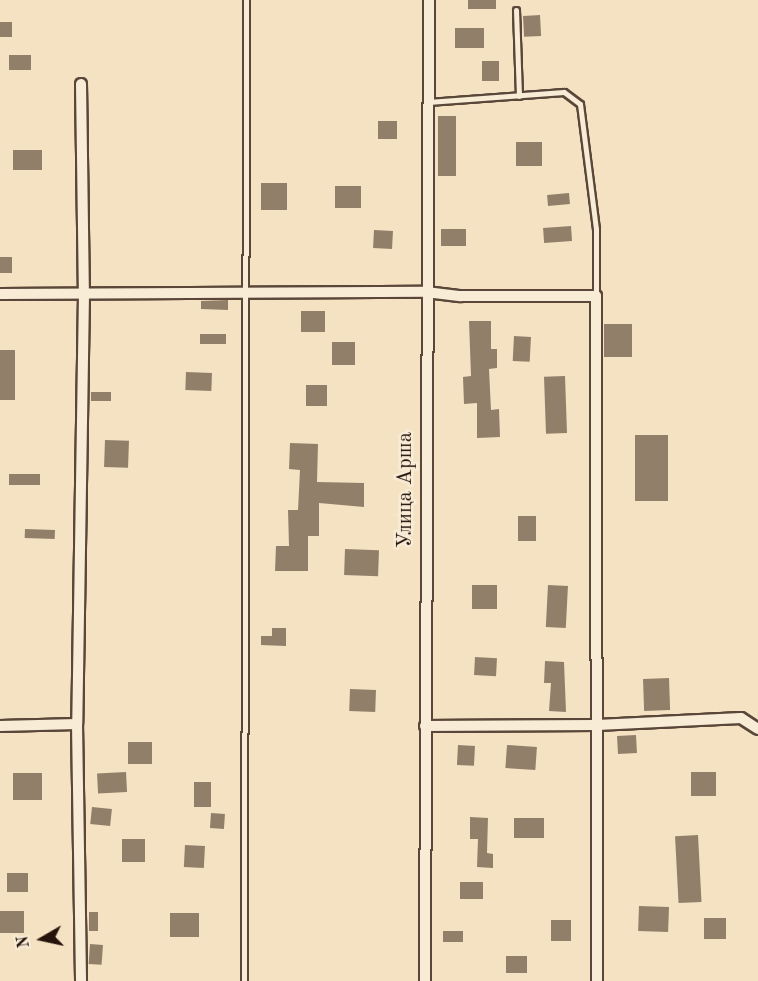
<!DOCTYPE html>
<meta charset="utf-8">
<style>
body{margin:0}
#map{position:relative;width:758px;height:981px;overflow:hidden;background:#f5e2c2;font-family:"Old Standard TT",serif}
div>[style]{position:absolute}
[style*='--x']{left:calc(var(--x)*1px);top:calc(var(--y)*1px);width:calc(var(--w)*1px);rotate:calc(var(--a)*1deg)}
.building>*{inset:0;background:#927f6a;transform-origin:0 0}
.roads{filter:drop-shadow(2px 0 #5a4739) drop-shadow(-2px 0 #5a4739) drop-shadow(0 2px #5a4739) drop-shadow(0 -2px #5a4739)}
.lane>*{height:5px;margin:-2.5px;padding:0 2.5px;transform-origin:2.5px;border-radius:2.5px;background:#f8ecd7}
.street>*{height:10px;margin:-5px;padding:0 5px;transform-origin:5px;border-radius:5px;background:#f8ecd7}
span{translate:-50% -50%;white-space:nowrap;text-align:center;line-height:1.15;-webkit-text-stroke:5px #f8ecd7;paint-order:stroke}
.street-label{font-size:21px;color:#26130b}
.north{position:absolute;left:12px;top:909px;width:60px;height:60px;-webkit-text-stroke:4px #f8ecd7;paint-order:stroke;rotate:261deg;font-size:16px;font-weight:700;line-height:24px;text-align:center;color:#26130b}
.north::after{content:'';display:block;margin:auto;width:21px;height:27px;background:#26130b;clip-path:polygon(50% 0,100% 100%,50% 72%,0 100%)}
</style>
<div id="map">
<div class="building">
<i style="left:468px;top:0;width:28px;height:9px"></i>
<i style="left:540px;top:15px;width:21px;height:17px;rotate:87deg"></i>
<i style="left:0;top:22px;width:12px;height:15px"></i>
<i style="left:484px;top:28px;width:20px;height:29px;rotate:90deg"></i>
<i style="left:9px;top:55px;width:22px;height:15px"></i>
<i style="left:482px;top:61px;width:17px;height:20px"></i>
<i style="left:438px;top:116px;width:18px;height:60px"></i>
<i style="left:378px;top:121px;width:19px;height:18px"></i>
<i style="left:516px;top:142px;width:26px;height:24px"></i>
<i style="left:13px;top:150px;width:29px;height:20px"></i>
<i style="left:287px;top:183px;width:27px;height:26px;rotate:90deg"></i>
<i style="left:361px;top:186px;width:22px;height:26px;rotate:90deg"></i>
<i style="left:569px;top:193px;width:11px;height:22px;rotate:85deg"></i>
<i style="left:571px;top:226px;width:15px;height:28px;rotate:86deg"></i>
<i style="left:441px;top:229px;width:25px;height:17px"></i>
<i style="left:374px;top:230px;width:19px;height:18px;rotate:3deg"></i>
<i style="left:12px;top:257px;width:16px;height:12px;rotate:90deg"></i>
<i style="clip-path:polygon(228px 300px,228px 310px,201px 309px,201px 301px)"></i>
<i style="left:301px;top:311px;width:24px;height:21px"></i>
<i style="clip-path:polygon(469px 321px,491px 321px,491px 349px,497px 349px,497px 368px,489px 369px,491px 410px,499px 409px,500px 437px,477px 438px,477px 403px,464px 404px,463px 377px,471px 376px)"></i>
<i style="left:604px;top:324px;width:28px;height:33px"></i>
<i style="left:200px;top:334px;width:26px;height:10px"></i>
<i style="left:514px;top:336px;width:17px;height:25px;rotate:3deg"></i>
<i style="left:332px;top:342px;width:23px;height:23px"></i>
<i style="left:0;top:350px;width:15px;height:50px"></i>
<i style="left:186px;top:372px;width:26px;height:18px;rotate:2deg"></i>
<i style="left:565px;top:376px;width:57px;height:21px;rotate:88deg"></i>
<i style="left:306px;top:385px;width:21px;height:21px"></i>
<i style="left:111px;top:392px;width:9px;height:20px;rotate:90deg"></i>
<i style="left:635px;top:435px;width:33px;height:66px"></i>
<i style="left:105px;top:440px;width:24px;height:27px;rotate:2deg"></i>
<i style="clip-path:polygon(290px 443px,318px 444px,317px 482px,364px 483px,364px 507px,319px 503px,319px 536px,308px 536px,308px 571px,275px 571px,276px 546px,289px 546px,288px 510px,298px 510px,300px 470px,289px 469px)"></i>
<i style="left:9px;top:474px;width:31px;height:11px"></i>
<i style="left:518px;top:516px;width:18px;height:25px"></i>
<i style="left:25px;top:529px;width:30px;height:9px;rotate:2deg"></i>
<i style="left:345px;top:549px;width:34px;height:26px;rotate:2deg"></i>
<i style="left:472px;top:585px;width:25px;height:24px"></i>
<i style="left:548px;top:585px;width:20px;height:42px;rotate:3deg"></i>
<i style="clip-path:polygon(272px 628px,286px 628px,286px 646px,261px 645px,261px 636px,272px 636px)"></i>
<i style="left:475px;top:657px;width:22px;height:18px;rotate:3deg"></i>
<i style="clip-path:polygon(545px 661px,564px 662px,566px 712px,549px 711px,551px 683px,544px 683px)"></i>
<i style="left:669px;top:678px;width:32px;height:26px;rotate:88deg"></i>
<i style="left:350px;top:689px;width:26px;height:22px;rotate:2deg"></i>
<i style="left:636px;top:735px;width:18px;height:19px;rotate:87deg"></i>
<i style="left:128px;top:742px;width:24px;height:22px"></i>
<i style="left:458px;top:745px;width:17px;height:20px;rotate:3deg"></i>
<i style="left:507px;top:745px;width:30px;height:23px;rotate:4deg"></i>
<i style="left:126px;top:772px;width:20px;height:29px;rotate:87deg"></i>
<i style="left:691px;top:772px;width:25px;height:24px"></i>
<i style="left:42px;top:773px;width:27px;height:29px;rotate:90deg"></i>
<i style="left:194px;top:782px;width:17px;height:25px"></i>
<i style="left:92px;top:807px;width:20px;height:17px;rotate:6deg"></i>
<i style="left:211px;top:813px;width:14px;height:15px;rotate:4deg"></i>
<i style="clip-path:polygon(470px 817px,488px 818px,487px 853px,493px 854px,493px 868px,477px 867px,478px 839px,470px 839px)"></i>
<i style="left:514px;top:818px;width:30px;height:20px"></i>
<i style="left:698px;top:835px;width:67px;height:23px;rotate:87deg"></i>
<i style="left:122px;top:839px;width:23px;height:23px"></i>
<i style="left:185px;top:845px;width:20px;height:22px;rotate:3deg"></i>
<i style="left:7px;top:873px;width:21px;height:19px"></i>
<i style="left:460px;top:882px;width:23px;height:17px"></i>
<i style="left:639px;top:906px;width:30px;height:25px;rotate:2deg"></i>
<i style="left:0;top:911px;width:24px;height:22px"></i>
<i style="left:89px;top:912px;width:9px;height:19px"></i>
<i style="left:170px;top:913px;width:29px;height:24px"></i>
<i style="left:704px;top:918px;width:22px;height:21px"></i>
<i style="left:551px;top:920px;width:20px;height:21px"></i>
<i style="left:443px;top:931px;width:20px;height:11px"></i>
<i style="left:90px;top:944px;width:13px;height:20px;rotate:4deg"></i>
<i style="left:506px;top:956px;width:21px;height:17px"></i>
</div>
<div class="roads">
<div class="lane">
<i style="--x:516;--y:10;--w:86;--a:88"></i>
<i style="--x:428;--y:102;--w:136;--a:-4.2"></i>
<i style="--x:564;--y:92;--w:20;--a:37"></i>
<i style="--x:580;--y:104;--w:126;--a:82.7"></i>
<i style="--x:596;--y:229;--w:67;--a:90"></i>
<i style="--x:244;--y:981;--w:981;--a:-89.88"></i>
</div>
<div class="street">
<i style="--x:81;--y:84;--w:210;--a:89.2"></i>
<i style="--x:84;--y:294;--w:430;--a:90.9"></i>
<i style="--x:77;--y:724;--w:257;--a:89.1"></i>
<i style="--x:0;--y:294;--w:426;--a:-0.3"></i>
<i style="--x:426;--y:292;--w:35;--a:7"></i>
<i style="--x:461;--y:296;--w:135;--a:0"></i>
<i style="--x:596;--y:296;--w:685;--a:89.92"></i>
<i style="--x:0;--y:726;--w:77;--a:-1.5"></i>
<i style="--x:425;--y:726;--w:172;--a:-0.3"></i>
<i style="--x:597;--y:725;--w:144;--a:-2.8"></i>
<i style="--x:741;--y:718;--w:20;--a:33"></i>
<i style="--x:425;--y:981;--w:981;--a:-89.77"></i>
</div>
</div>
<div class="street-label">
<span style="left:406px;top:490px;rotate:-90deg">Улица Арша</span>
</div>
<div class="north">N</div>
</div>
